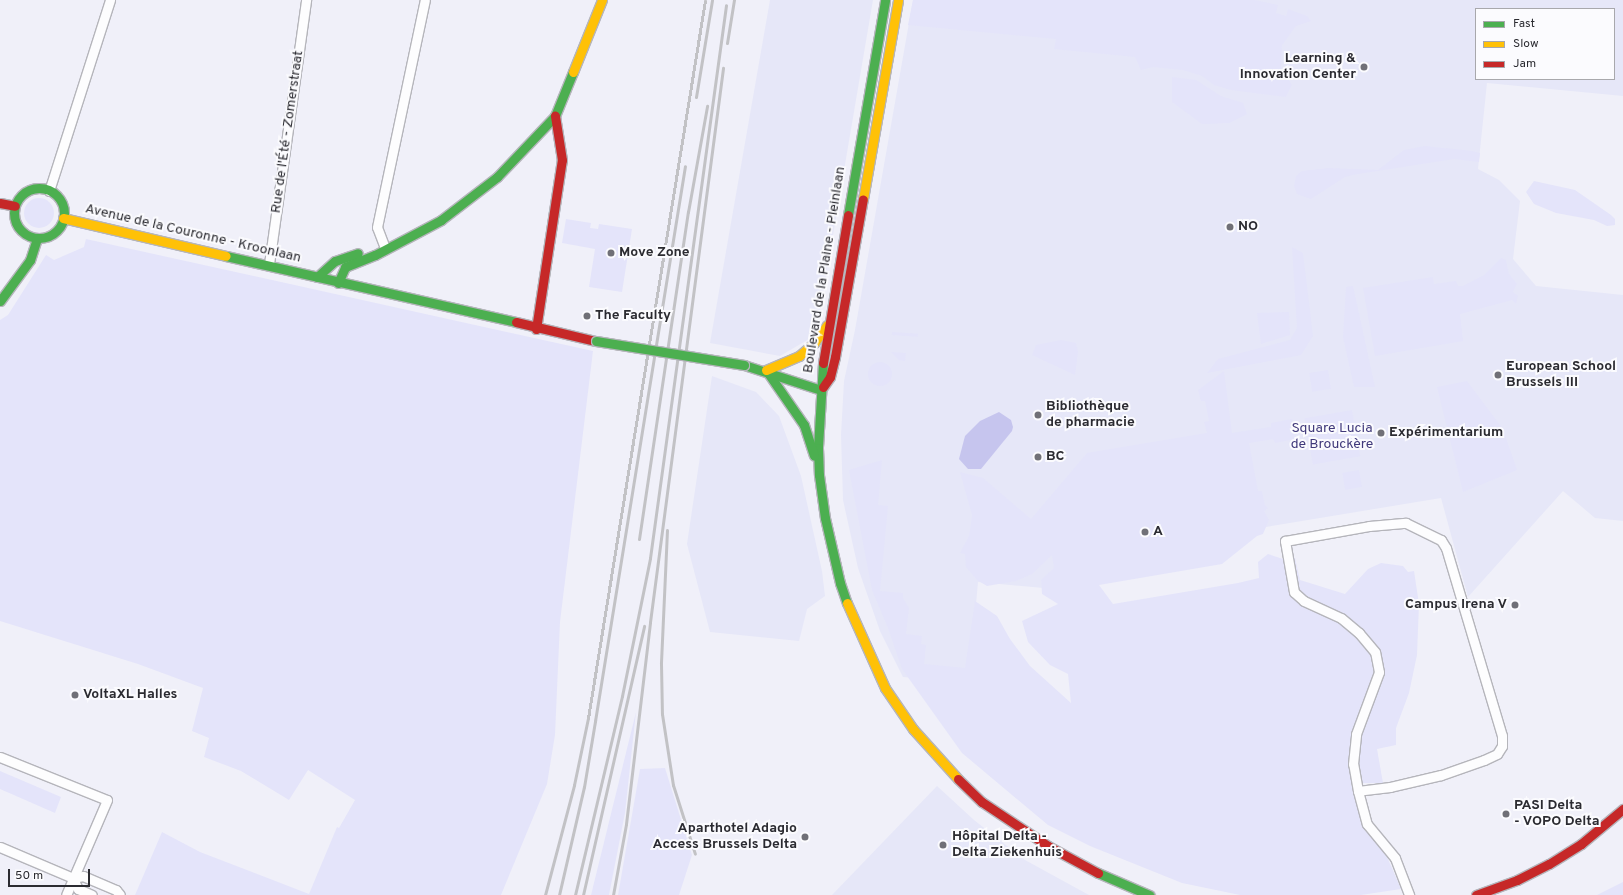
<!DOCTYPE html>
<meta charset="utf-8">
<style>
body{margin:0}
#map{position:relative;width:1623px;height:895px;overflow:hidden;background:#f0f0f9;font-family:Overpass,sans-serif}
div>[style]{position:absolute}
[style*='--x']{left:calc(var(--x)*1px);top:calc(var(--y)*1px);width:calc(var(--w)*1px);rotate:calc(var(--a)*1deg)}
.built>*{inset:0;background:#e6e7f8}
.green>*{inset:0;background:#e4e4fa;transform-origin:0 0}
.round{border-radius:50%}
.water>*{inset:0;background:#c6c5ee}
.roads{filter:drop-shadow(1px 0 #b5b5bb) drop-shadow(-1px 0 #b5b5bb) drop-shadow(0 1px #b5b5bb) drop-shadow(0 -1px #b5b5bb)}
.street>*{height:9px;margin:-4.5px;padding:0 4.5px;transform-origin:4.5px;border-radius:4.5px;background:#fdfdfe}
.fast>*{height:9px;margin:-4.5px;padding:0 4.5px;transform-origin:4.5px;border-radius:4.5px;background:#4caf50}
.fast>.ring{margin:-4.5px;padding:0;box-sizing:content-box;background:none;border:9px solid #4caf50;border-radius:50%}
.slow>*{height:9px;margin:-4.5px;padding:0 4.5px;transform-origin:4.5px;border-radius:4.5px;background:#ffc107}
.jam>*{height:9px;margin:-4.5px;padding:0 4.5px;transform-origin:4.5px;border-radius:4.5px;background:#c62828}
.rail>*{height:3px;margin:-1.5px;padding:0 1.5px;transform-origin:1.5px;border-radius:1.5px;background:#c2c2c5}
.bridges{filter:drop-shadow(1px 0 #b5b5bb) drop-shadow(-1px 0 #b5b5bb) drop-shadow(0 1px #b5b5bb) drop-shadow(0 -1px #b5b5bb)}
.fast-bridge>*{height:9px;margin:-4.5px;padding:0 4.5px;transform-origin:4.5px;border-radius:4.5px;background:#4caf50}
.dots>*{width:11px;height:11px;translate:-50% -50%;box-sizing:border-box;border:2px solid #fbfbfe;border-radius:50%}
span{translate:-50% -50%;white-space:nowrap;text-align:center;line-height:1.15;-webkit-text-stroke:4px #fbfbfe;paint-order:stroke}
.poi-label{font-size:14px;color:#2b2b31;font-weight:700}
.right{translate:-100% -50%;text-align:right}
.left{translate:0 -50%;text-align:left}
.street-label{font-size:14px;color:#2b2b31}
.park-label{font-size:14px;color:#413a7b}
.legend{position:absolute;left:1475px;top:8px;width:140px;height:72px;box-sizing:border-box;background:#fbfbfe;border:1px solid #a8a8ac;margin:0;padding:5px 7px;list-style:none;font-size:12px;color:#2b2b31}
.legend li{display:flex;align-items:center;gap:8px;height:20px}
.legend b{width:20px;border:1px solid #a8a8ac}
.scale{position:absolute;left:8px;top:869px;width:82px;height:18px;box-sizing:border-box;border:2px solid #2b2b31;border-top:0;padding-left:5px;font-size:12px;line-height:14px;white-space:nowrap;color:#2b2b31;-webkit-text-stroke:3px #fbfbfe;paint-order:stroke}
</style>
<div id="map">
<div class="built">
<i style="clip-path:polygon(770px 0,873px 0,816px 335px,780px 356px,710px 343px)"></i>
<i style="clip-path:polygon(evenodd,913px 0,1623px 0,1623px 96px,1487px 83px,1478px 169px,1499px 180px,1520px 201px,1513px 259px,1536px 286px,1623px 295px,1623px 521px,1595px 518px,1563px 491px,1468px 597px,1441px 498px,1217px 535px,1066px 590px,978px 582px,969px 683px,903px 677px,880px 631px,858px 568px,843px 500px,841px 435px,844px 381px,855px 330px,913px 0,1476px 9px,1614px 9px,1614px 79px,1476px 79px,1476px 9px)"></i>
<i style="clip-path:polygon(712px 376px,756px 392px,779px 416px,801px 476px,822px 571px,825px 596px,807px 609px,799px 641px,710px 632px,687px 544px)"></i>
<i style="clip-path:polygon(937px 786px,974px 820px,1025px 860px,1089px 895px,832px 895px)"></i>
</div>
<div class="green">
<i style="clip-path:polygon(913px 0,1255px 0,1278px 5px,1276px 13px,1286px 16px,1288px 9px,1307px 16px,1311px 21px,1296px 26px,1282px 45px,1281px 68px,1292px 85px,1286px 97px,1231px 90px,1214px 85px,1202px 76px,1183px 70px,1153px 67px,1141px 70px,1135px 57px,1054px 49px,1056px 39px,908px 25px)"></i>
<i style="clip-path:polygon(1172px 77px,1196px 80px,1221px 96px,1243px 103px,1247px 114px,1229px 123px,1202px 124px,1172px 102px)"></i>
<i style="clip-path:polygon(1425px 146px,1472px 151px,1480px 153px,1479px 162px,1454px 159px,1352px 175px,1345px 177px,1311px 199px,1297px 194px,1294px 186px,1296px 176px,1302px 171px,1329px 168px,1378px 170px,1404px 150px)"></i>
<i style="clip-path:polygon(1534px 181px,1575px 190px,1611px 215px,1615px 219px,1615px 225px,1607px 226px,1594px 220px,1556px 213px,1534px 204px,1526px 192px)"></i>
<i class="round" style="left:24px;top:198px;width:30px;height:30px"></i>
<i style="clip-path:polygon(566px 219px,591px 223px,590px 228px,598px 229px,599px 224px,632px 229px,622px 292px,589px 287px,595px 249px,562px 243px)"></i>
<i style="clip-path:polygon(86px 239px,593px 351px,560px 622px,555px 735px,547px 784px,501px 895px,135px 895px,162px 832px,200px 852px,309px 894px,337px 827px,339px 828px,355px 800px,308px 770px,289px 800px,241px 771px,204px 757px,209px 738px,192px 731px,203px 688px,138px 664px,0 621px,0 320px,8px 315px,46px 255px,54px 260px,84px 247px)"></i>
<i style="clip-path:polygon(1292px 247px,1303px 253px,1313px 336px,1301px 355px,1207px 373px,1218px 359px,1290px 340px,1297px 328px)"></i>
<i style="clip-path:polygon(1501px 258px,1506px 260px,1509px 274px,1517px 284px,1513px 292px,1518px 296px,1516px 304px,1512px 300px,1460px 314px,1463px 341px,1375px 356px,1363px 288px,1433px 277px,1434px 284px,1456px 281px,1458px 286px,1463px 286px,1484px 275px)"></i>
<i style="clip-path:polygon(1353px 286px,1375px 387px,1354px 387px,1343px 337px,1346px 287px)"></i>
<i style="clip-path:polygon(1289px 312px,1290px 335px,1261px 344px,1257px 313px)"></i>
<i style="left:892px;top:332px;width:26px;height:3px;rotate:4deg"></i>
<i style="clip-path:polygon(1061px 340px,1076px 343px,1078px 352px,1075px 375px,1032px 355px,1036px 345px)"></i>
<i style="clip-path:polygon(891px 352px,906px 353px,905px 361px,899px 360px)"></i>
<i class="round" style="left:868px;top:362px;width:24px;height:24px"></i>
<i style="left:1328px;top:370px;width:19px;height:19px;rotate:81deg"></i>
<i style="clip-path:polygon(1224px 371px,1232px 433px,1271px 427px,1271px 423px,1292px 419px,1295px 439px,1275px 443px,1273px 439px,1249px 443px,1258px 491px,1262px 491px,1265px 505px,1268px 508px,1264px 511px,1269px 520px,1263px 534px,1257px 536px,1222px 564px,1099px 585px,1113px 604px,1238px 583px,1259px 578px,1258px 562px,1268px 554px,1283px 559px,1295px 558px,1300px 580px,1345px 594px,1368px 569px,1381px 563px,1403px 566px,1408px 572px,1414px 571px,1419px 604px,1417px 655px,1409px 693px,1396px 728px,1396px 745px,1377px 749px,1383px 783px,1351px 783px,1362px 825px,1384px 850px,1401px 889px,1361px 895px,1240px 895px,1182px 883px,1090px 846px,1048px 825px,962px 753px,902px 669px,888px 628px,872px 590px,849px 470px,882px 460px,878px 505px,888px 506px,880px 591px,903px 593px,903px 598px,909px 608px,906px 634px,922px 636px,921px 644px,926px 645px,924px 664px,965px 668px,975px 601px,997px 616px,1010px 639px,1030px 666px,1071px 703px,1068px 674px,1050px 665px,1028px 642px,1022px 621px,1058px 604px,1042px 594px,1041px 580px,1054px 568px,1052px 555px,1032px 574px,1016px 581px,987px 586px,977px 580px,966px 567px,965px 554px,960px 553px,969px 536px,972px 515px,960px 472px,983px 478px,1031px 519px,1087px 453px,1207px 433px,1204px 422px,1209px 421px,1205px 401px,1201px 401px,1198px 390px)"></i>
<i style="clip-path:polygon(1467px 381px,1503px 429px,1517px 470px,1463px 492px,1437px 387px)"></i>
<i style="left:1352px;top:410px;width:47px;height:48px;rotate:80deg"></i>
<i style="left:1359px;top:470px;width:17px;height:17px;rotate:80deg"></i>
<i style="clip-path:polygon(636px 712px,625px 813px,609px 895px,591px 895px)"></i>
<i style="clip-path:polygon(665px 768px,692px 855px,679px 895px,618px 895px,640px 769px)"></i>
<i style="clip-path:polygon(0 771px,61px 797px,55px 813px,0 789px)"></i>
<i style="clip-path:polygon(1623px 882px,1623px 895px,1597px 895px)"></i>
</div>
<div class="water">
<i style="clip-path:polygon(999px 412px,1011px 420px,1013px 427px,1012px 431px,981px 469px,968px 469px,959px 459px,965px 436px,980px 421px)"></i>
</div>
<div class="roads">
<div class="street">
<i style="--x:49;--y:191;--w:201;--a:-72.3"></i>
<i style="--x:385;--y:248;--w:22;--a:-111"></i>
<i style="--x:377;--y:227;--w:232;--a:-78.1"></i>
<i style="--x:269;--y:264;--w:267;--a:-82"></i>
<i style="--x:1406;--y:523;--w:39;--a:26"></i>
<i style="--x:1441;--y:540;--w:9;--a:58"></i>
<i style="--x:1446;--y:548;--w:196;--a:73.4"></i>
<i style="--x:1502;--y:736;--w:10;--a:90"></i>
<i style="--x:1502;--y:746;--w:9;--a:122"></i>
<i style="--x:1497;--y:754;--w:14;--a:155"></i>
<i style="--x:1484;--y:760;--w:46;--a:160.8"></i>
<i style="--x:1441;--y:775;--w:52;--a:166.8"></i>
<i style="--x:1390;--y:787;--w:32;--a:173"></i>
<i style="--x:1358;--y:791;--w:27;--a:-100"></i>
<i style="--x:1353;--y:764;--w:30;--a:-84"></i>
<i style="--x:1356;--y:734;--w:66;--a:-69.6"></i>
<i style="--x:1379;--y:672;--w:20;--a:-101"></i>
<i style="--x:1375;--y:652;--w:25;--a:-130"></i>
<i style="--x:1359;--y:633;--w:23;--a:-140"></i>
<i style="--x:1341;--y:618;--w:41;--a:-155.3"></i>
<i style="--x:1304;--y:601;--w:13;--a:-138"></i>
<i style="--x:1294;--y:592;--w:52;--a:-100"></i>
<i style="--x:1285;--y:541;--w:85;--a:-10.1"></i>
<i style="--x:1369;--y:526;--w:37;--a:-5"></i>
<i style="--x:0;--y:757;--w:115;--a:21.9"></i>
<i style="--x:107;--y:800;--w:103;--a:113.3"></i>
<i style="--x:1358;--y:791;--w:34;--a:75"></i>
<i style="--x:1367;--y:824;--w:44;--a:50.5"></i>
<i style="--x:1395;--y:858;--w:40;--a:69"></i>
<i style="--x:0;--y:847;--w:79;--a:23"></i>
<i style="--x:73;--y:878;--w:10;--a:-11"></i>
<i style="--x:83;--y:876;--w:36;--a:23"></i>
<i style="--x:116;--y:890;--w:6;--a:51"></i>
<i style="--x:73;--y:878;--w:12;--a:66"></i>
<i style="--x:78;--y:889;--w:15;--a:23"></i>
</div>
<div class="fast">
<i class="ring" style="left:14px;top:188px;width:41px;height:41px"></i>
<i style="--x:848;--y:215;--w:218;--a:-80.2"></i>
<i style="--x:226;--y:256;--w:297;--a:12.8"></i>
<i style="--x:317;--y:277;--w:24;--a:-42"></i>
<i style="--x:335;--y:261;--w:24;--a:-19"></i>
<i style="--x:338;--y:283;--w:17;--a:-66"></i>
<i style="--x:345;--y:267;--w:32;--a:-22"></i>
<i style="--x:375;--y:255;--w:75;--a:-27.9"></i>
<i style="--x:441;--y:220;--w:71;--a:-37.5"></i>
<i style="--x:497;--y:177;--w:84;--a:-46.4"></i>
<i style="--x:555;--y:116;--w:48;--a:-67.8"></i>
<i style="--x:0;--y:301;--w:51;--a:-53.8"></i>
<i style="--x:30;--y:260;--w:23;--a:-72"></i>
<i style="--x:823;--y:363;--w:85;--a:93.4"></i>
<i style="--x:818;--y:448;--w:27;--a:88"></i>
<i style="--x:819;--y:475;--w:43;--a:82.1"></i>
<i style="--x:825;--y:518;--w:67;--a:77"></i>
<i style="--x:840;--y:583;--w:21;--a:71"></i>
<i style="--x:744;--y:365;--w:81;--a:18"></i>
<i style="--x:766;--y:370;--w:67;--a:55.4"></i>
<i style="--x:804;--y:425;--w:32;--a:72"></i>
<i style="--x:1098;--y:873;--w:56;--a:23.3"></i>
</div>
<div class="slow">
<i style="--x:573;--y:72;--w:78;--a:-68.1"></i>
<i style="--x:863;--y:199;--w:202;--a:-80"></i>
<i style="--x:63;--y:218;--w:167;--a:13.1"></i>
<i style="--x:766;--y:370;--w:36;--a:-23"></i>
<i style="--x:799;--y:356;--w:20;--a:-41"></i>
<i style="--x:814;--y:343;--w:22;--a:-54"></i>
<i style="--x:847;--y:603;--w:93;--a:65.9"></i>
<i style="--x:885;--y:688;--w:50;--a:55.7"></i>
<i style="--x:913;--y:729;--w:67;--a:48"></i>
</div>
<div class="jam">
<i style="--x:0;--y:203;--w:15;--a:11"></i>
<i style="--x:516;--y:322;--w:82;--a:13.4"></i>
<i style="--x:536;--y:329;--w:171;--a:-81.3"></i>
<i style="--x:562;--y:160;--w:45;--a:-99"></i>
<i style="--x:823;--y:363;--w:150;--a:-80.4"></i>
<i style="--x:823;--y:387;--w:12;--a:-55"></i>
<i style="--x:830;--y:377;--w:21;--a:-76"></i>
<i style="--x:835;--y:357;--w:160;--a:-80"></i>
<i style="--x:958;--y:779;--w:33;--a:44"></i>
<i style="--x:982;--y:802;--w:79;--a:33.7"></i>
<i style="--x:1048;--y:846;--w:57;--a:28.4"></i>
<i style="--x:1476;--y:895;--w:44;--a:-20.1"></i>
<i style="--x:1517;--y:880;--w:36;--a:-27"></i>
<i style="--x:1549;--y:864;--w:38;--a:-32"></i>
<i style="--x:1581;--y:844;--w:55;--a:-39.8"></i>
</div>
</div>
<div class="rail">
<i style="--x:727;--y:43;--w:44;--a:-80.8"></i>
<i style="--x:696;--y:97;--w:98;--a:-80.6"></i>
<i style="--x:667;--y:530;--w:134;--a:92.6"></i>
<i style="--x:661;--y:664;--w:50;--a:88.9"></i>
<i style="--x:662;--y:714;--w:72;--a:81.2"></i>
<i style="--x:673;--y:785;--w:72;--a:72.3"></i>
<i style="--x:639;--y:539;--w:331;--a:-81.5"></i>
<i style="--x:688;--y:212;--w:108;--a:-79.8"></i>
<i style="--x:545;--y:895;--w:114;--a:-75.2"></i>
<i style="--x:574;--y:785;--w:68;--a:-78.2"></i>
<i style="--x:588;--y:718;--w:727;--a:-80.74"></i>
<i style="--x:559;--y:895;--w:111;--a:-77"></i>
<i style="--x:584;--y:787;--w:67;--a:-80.5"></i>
<i style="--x:595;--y:721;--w:562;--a:-80.79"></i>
<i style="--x:575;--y:895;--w:204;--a:-76.7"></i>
<i style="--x:622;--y:696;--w:141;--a:-78.5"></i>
<i style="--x:650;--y:558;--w:558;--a:-82.17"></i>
<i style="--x:583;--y:895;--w:276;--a:-77.2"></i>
<i style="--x:613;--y:895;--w:72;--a:-79.6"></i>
<i style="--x:626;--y:824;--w:203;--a:-83.2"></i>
<i style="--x:650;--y:622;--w:559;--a:-82.49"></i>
</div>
<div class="bridges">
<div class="fast-bridge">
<i style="--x:596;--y:341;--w:150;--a:9.2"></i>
</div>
</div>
<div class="dots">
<i style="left:1364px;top:67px;background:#707077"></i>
<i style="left:1230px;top:227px;background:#707077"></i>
<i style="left:611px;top:253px;background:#707077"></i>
<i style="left:587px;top:316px;background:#707077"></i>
<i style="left:1498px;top:375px;background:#707077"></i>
<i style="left:1038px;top:415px;background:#707077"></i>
<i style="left:1381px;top:433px;background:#707077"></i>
<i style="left:1038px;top:457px;background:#707077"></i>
<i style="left:1145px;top:532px;background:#707077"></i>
<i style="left:1515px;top:605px;background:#707077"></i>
<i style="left:75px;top:695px;background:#707077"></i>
<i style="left:1506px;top:814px;background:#707077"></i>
<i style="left:805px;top:837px;background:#707077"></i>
<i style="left:943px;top:845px;background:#707077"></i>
</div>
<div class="poi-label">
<span class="right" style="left:1356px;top:67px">Learning &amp;<br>Innovation Center</span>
<span class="left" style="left:1238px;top:227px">NO</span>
<span class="left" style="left:619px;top:253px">Move Zone</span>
<span class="left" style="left:595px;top:316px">The Faculty</span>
<span class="left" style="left:1506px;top:375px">European School<br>Brussels III</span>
<span class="left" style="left:1046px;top:415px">Bibliothèque<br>de pharmacie</span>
<span class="left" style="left:1389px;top:433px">Expérimentarium</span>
<span class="left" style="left:1046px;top:457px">BC</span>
<span class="left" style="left:1153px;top:532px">A</span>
<span class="right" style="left:1507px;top:605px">Campus Irena V</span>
<span class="left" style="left:83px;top:695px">VoltaXL Halles</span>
<span class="left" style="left:1514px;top:814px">PASI Delta<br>- VOPO Delta</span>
<span class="right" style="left:797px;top:837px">Aparthotel Adagio<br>Access Brussels Delta</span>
<span class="left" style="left:952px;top:845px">Hôpital Delta -<br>Delta Ziekenhuis</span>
</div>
<div class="street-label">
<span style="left:288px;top:132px;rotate:-82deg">Rue de l'Été - Zomerstraat</span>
<span style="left:193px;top:234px;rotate:13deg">Avenue de la Couronne - Kroonlaan</span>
<span style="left:825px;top:270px;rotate:-81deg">Boulevard de la Plaine - Pleinlaan</span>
</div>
<div class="park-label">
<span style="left:1332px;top:437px">Square Lucia<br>de Brouckère</span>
</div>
<ul class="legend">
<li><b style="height:5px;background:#4caf50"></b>Fast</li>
<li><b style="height:5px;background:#ffc107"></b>Slow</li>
<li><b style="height:5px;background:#c62828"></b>Jam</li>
</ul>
<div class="scale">50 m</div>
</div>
